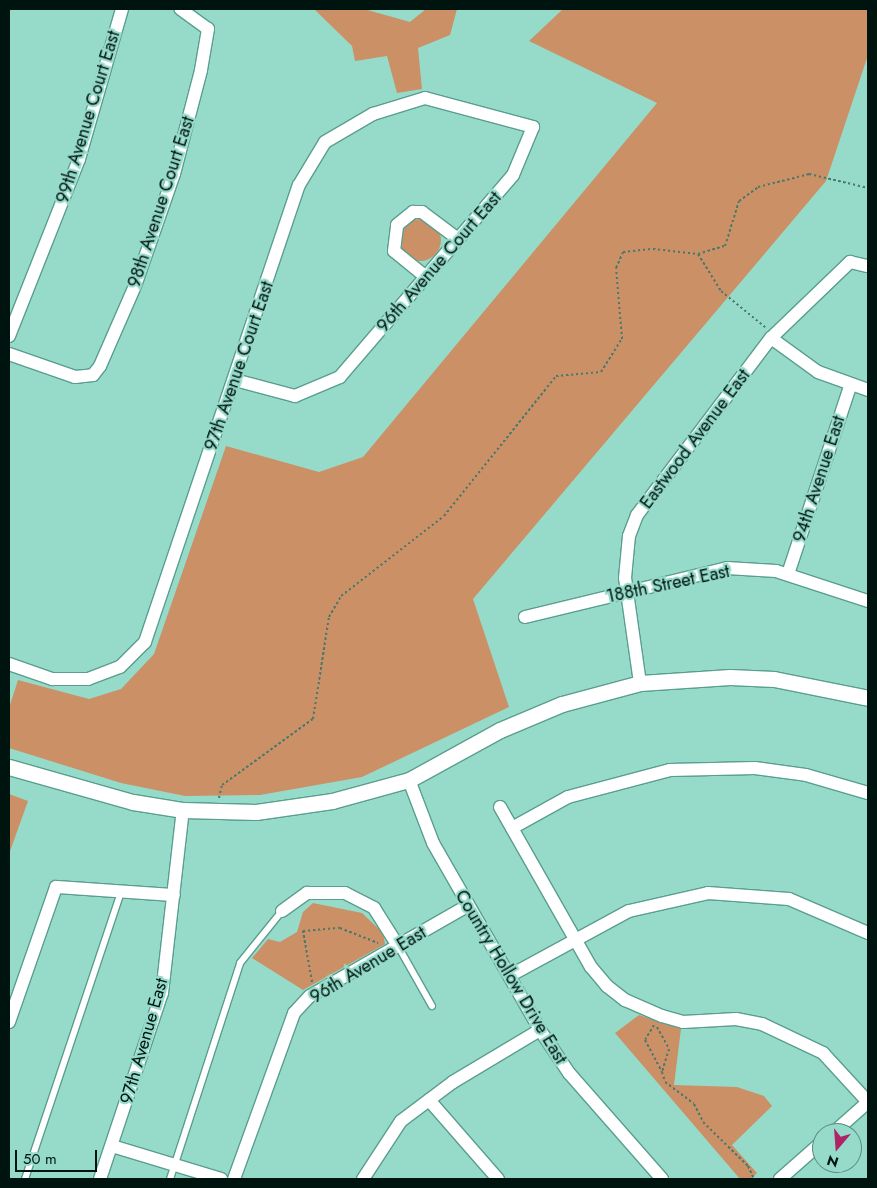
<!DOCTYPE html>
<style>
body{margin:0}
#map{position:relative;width:877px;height:1188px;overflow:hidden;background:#96dbca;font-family:Jost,sans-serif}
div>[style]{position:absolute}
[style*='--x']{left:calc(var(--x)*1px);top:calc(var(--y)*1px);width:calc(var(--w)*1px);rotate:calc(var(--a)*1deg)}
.green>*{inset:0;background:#cb9065}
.round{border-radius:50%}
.path>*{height:2px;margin-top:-1px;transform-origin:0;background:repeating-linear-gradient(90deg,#4b786d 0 2.5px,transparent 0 5px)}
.roads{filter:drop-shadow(1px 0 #5a9e8e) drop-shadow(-1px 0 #5a9e8e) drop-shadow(0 1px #5a9e8e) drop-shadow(0 -1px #5a9e8e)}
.service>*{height:6px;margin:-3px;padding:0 3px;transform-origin:3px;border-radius:3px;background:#fff}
.minor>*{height:12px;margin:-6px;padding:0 6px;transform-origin:6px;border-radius:6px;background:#fff}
.tertiary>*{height:15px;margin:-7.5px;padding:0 7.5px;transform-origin:7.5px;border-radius:7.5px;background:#fff}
span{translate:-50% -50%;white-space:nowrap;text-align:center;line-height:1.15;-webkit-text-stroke:4.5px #96dbca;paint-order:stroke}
.street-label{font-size:18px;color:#00140f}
.frame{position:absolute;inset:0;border:10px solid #00140f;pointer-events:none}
.north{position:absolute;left:812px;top:1123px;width:50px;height:50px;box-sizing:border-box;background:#96dbca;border:1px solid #5a8b7f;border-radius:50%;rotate:198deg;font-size:14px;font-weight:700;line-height:20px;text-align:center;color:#00140f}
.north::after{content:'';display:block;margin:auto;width:18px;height:22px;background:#ae2567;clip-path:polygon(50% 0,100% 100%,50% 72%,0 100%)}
.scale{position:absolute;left:15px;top:1150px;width:82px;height:22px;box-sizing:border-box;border:2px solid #00140f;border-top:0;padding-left:6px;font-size:15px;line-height:18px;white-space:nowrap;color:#00140f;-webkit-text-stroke:4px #96dbca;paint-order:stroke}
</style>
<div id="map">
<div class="green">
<i style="clip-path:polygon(314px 9px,364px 9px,410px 22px,426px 9px,457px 9px,450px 35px,418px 48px,422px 89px,397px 93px,387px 56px,355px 61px,352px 46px)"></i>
<i style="clip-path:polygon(563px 9px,868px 9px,868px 55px,826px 181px,473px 599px,509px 707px,362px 777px,260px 795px,185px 796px,121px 783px,9px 748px,9px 708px,18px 680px,89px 699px,121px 689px,154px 654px,226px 446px,319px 472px,363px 457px,657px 103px,529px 41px)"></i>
<i class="round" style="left:399px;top:219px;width:42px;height:42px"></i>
<i style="clip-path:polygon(9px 794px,28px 801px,9px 854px)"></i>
<i style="clip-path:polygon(313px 903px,362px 913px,383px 933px,385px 944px,303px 990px,252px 958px,268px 939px,280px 942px,297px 932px,303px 912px)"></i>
<i style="clip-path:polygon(639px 1015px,681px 1029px,674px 1085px,737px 1087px,764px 1096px,772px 1106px,732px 1145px,757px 1173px,751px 1179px,740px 1179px,615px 1033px)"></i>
</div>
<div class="path">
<i style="--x:698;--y:254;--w:44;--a:58.1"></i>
<i style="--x:721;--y:291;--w:57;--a:39.3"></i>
<i style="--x:219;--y:798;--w:13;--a:-77"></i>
<i style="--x:222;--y:785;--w:112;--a:-36"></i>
<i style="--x:313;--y:719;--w:103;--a:-81.1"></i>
<i style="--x:329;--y:617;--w:24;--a:-60"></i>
<i style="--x:341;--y:596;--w:130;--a:-37.8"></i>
<i style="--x:444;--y:516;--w:179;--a:-51.3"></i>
<i style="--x:556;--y:376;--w:45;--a:-5.1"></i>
<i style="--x:601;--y:372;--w:39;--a:-58"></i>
<i style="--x:622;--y:339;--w:71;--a:-94.8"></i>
<i style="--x:616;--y:268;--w:17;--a:-66"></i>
<i style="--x:623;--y:252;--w:30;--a:-6"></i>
<i style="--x:653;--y:249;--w:45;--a:6.3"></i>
<i style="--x:698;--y:254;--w:28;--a:-17"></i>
<i style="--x:725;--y:246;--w:47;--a:-72.7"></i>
<i style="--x:739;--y:201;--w:24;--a:-36"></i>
<i style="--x:758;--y:187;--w:53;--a:-14.3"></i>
<i style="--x:809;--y:174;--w:61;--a:13.3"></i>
<i style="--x:312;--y:982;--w:52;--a:-100"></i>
<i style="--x:303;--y:931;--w:37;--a:-5"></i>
<i style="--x:340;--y:928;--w:41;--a:21.5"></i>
<i style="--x:654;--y:1025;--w:17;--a:121"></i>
<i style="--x:645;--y:1040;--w:36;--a:62"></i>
<i style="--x:657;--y:1027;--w:25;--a:61"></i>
<i style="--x:669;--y:1049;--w:24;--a:107"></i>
<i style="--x:662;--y:1072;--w:10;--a:73"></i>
<i style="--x:665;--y:1082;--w:36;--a:37"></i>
<i style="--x:694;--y:1104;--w:20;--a:63"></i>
<i style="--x:703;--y:1122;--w:63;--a:44.4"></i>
<i style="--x:748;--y:1166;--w:14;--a:65"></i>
</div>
<div class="roads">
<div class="service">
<i style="--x:398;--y:946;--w:69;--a:60.5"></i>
<i style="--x:25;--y:1179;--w:303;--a:-71.5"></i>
<i style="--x:170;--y:1179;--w:227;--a:-72"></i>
<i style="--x:240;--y:963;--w:67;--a:-51.1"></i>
</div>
<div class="minor">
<i style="--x:426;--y:277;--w:41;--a:-140.9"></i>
<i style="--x:394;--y:251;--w:26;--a:-83"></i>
<i style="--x:397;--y:225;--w:21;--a:-39"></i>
<i style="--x:413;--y:212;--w:9;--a:0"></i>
<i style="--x:422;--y:212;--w:45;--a:36.9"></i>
<i style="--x:9;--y:336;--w:190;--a:-68.4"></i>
<i style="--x:79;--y:159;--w:156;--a:-74"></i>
<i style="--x:771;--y:338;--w:58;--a:35.9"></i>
<i style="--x:818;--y:372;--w:53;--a:19.8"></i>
<i style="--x:9;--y:354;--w:70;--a:19.2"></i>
<i style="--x:75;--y:377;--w:18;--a:-6"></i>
<i style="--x:93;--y:375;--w:11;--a:-52"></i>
<i style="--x:100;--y:366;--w:87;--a:-66.4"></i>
<i style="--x:135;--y:286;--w:119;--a:-70.8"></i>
<i style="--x:174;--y:174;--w:107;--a:-75.4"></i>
<i style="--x:201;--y:70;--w:42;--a:-80.3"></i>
<i style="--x:208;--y:29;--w:34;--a:-144"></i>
<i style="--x:788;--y:574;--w:200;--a:-71.7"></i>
<i style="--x:525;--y:617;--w:208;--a:-13.6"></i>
<i style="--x:727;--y:568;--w:49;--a:3.5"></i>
<i style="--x:776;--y:571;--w:97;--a:18.1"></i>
<i style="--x:9;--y:664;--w:46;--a:19.2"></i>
<i style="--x:52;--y:679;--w:36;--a:0"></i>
<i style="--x:88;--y:679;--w:34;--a:-21"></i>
<i style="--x:120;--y:667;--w:35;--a:-45"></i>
<i style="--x:145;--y:642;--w:482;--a:-71.4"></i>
<i style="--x:299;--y:185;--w:50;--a:-58.8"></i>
<i style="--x:325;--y:142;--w:56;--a:-30.3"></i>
<i style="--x:373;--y:114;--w:54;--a:-17.1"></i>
<i style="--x:425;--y:98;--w:112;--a:15"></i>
<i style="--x:533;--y:127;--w:52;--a:112.6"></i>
<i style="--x:513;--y:175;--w:266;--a:130.6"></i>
<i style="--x:340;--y:377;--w:49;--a:157.1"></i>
<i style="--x:295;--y:396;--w:62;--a:-165.1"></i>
<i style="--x:640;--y:683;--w:106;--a:-98.1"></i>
<i style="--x:625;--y:578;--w:42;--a:-84.6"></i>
<i style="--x:629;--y:536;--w:22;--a:-69"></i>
<i style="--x:637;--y:515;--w:222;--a:-52.9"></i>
<i style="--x:771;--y:338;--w:110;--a:-43.9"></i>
<i style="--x:850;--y:262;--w:18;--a:13"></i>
<i style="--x:409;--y:780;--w:67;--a:69.1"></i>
<i style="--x:433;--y:843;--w:215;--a:60.2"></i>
<i style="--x:540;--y:1030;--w:52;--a:56"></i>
<i style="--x:569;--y:1073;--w:141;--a:48.7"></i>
<i style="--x:500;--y:807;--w:184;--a:60.4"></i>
<i style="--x:591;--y:967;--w:25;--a:50"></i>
<i style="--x:607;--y:986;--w:23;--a:38"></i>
<i style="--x:625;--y:1000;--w:40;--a:23.4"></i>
<i style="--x:662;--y:1016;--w:22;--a:16"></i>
<i style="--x:683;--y:1022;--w:53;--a:-3.2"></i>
<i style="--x:736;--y:1019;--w:26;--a:11"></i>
<i style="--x:762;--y:1024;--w:68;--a:25.4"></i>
<i style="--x:823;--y:1053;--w:67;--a:47.4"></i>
<i style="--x:868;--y:1102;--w:47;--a:138.5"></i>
<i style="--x:512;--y:828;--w:64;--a:-29"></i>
<i style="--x:568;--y:797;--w:106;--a:-14.8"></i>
<i style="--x:670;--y:770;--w:85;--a:-1.3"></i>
<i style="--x:755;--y:768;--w:51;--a:7.8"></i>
<i style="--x:806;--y:775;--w:65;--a:16.2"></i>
<i style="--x:282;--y:911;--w:31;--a:-36"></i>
<i style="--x:307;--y:893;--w:38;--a:0"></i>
<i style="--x:345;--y:893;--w:33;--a:27"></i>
<i style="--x:374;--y:908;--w:45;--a:57.7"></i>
<i style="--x:511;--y:975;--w:134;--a:-28.5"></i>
<i style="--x:629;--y:911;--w:81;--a:-12.8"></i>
<i style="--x:708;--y:893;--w:81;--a:4.2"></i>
<i style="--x:789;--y:899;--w:86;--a:23.3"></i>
<i style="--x:9;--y:1022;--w:143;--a:-70.8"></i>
<i style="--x:56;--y:887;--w:118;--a:3.9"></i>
<i style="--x:429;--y:1100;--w:105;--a:48.9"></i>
<i style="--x:112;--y:1146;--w:114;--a:16.8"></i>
<i style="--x:100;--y:1179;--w:196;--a:-71.6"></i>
<i style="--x:162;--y:993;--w:184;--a:-83.5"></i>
<i style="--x:234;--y:1179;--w:177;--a:-70.1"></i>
<i style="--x:294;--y:1013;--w:23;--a:-47"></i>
<i style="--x:310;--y:996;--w:181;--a:-29.8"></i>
<i style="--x:363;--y:1179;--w:69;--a:-56.8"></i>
<i style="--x:401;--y:1121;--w:65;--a:-36.9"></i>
<i style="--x:453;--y:1082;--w:101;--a:-30.9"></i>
<i style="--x:780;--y:1179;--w:56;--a:-41.4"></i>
</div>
<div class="tertiary">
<i style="--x:9;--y:767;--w:129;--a:15.8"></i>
<i style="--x:133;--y:802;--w:51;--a:9.1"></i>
<i style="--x:183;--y:810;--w:73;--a:1.6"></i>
<i style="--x:256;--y:812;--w:77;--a:-8.2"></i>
<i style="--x:332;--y:801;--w:80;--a:-15.3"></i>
<i style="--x:409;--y:780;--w:104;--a:-28.8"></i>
<i style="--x:500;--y:730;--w:67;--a:-22.8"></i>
<i style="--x:562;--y:704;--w:81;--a:-15.1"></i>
<i style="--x:640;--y:683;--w:90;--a:-3.8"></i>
<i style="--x:730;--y:677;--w:44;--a:2.6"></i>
<i style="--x:774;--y:679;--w:96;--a:11.4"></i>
</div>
</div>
<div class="street-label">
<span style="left:88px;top:117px;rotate:-73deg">99th Avenue Court East</span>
<span style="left:161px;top:202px;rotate:-72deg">98th Avenue Court East</span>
<span style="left:439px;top:262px;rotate:-49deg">96th Avenue Court East</span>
<span style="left:239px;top:366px;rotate:-71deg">97th Avenue Court East</span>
<span style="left:695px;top:439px;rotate:-53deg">Eastwood Avenue East</span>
<span style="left:819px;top:479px;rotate:-72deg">94th Avenue East</span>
<span style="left:668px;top:584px;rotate:-12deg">188th Street East</span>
<span style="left:368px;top:965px;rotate:-31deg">96th Avenue East</span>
<span style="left:511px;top:977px;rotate:59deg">Country Hollow Drive East</span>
<span style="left:144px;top:1041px;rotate:-74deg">97th Avenue East</span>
</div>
<div class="frame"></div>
<div class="north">N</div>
<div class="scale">50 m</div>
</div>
